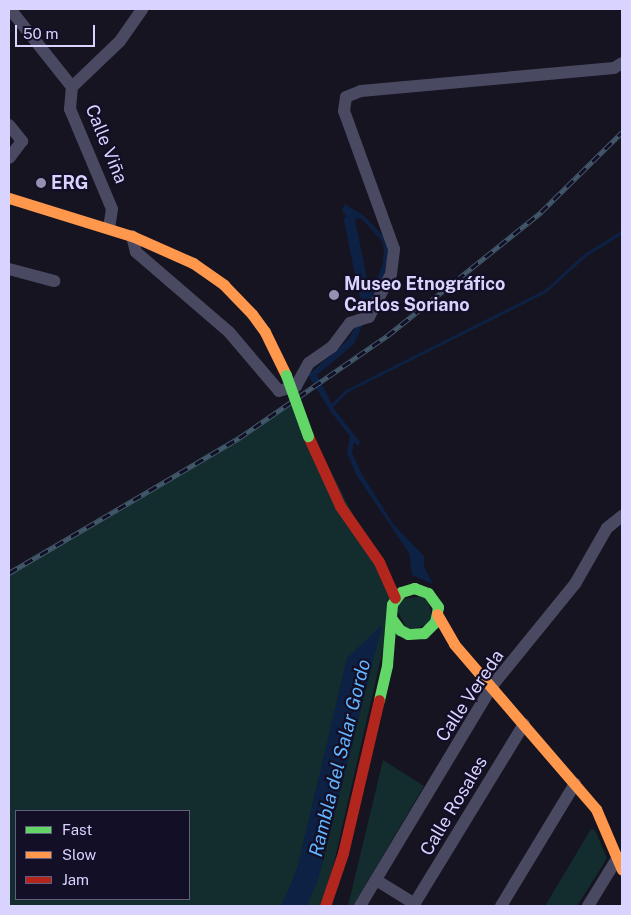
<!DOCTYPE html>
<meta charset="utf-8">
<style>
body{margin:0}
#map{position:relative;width:631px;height:915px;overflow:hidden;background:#161421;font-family:"Public Sans",sans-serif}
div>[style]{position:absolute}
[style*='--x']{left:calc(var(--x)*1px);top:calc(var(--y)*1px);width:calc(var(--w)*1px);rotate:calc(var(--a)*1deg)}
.green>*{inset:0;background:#132c2d}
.water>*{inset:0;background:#0d2144}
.stream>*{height:3px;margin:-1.5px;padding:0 1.5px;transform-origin:1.5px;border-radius:1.5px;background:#0d2144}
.canal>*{height:11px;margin:-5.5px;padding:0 5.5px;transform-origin:5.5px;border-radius:5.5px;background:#0d2144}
.street>*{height:12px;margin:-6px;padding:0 6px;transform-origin:6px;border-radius:6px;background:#4a4962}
.fast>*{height:11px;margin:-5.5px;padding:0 5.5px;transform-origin:5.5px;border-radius:5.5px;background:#63d668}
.slow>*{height:11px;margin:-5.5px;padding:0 5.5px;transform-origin:5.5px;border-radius:5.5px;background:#ff974d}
.jam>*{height:11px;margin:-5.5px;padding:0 5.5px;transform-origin:5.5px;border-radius:5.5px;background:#b3261e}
.rail>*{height:5px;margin-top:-2.5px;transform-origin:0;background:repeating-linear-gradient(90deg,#130f26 0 9px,#43596b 0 18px);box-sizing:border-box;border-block:1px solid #43596b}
.fast-bridge>*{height:11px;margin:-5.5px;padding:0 5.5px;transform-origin:5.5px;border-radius:5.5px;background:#63d668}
.dots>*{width:14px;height:14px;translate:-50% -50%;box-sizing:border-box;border:2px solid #130f26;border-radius:50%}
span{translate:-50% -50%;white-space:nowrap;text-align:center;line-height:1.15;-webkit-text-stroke:4.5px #130f26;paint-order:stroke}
.street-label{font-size:18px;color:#d9d4ff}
.poi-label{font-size:18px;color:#d9d4ff;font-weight:700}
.left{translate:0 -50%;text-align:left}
.water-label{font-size:19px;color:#62b6ff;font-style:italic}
.frame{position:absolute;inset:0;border:10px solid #d9d4ff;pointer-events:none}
.legend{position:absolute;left:15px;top:810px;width:175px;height:90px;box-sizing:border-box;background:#130f26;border:1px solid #625e7d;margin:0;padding:6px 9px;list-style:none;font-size:15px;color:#d9d4ff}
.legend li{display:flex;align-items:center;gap:10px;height:25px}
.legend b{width:25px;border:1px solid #625e7d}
.scale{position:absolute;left:15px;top:25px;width:80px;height:22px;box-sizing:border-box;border:2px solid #d9d4ff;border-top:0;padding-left:6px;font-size:15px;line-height:18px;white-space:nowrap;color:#d9d4ff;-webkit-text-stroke:4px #130f26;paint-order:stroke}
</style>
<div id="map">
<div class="green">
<i style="clip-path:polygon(evenodd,295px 401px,395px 597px,324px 906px,9px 906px,9px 573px,295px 401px,16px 811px,189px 811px,189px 899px,16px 899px,16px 811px)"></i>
<i style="clip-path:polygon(427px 596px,433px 621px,409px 632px,394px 605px,397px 599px)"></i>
<i style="clip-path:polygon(383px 760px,424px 786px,353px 906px,348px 906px)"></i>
<i style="clip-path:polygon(591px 829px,595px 830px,607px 858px,598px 873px,577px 906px,545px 906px)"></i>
</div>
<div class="water">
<i style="clip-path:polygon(345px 204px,364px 216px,384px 237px,388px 242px,387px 261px,383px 279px,354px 344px,317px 375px,334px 409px,360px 442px,358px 446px,354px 442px,352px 453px,362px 474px,393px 524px,424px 556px,424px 567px,433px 584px,412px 575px,409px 553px,357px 476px,347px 453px,350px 436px,331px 412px,308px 375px,349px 339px,382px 267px,384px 250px,382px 241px,361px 218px,349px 220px,342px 211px)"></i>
<i style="clip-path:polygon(382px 625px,318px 880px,307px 906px,281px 906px,297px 869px,347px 658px)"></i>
</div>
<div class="stream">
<i style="--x:330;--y:407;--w:23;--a:-45"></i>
<i style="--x:346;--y:391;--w:223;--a:-26.7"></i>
<i style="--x:545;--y:291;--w:55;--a:-42.1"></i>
<i style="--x:586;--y:254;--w:42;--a:-31.4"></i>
</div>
<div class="canal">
<i style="--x:349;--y:220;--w:75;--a:78.4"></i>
<i style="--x:364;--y:293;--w:13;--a:67"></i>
</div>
<div class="street">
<i style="--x:10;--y:9;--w:100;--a:51.5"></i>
<i style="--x:9;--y:125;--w:21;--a:51"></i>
<i style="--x:22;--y:141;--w:21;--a:127"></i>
<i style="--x:109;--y:228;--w:19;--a:-81"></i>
<i style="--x:112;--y:209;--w:108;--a:-112.8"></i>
<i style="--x:70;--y:109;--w:22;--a:-85"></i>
<i style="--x:72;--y:87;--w:66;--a:-43.8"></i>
<i style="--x:120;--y:41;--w:39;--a:-55"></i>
<i style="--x:132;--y:236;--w:16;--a:76"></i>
<i style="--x:136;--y:252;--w:123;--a:40.7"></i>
<i style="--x:229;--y:332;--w:77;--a:49.7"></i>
<i style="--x:279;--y:391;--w:18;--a:-16"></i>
<i style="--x:296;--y:386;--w:26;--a:-61"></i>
<i style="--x:309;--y:363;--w:28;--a:-35"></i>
<i style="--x:332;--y:347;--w:30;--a:-53"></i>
<i style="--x:350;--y:323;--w:20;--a:-18"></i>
<i style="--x:369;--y:317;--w:48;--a:-62.9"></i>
<i style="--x:391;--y:274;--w:25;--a:-83"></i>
<i style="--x:394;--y:249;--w:147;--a:-109.9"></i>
<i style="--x:344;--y:111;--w:14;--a:-82"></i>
<i style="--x:346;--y:97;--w:16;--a:-22"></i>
<i style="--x:361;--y:91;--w:254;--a:-5.2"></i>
<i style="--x:614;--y:68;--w:9;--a:-32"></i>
<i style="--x:9;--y:269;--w:47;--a:14.9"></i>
<i style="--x:376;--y:880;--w:46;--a:31.6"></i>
<i style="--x:360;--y:906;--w:257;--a:-59"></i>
<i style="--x:492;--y:686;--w:132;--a:-50.9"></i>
<i style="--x:575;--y:584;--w:64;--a:-60.3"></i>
<i style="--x:607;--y:528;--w:19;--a:-39"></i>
<i style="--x:413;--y:906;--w:213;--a:-58.6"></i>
<i style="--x:501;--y:906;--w:143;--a:-58.8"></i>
<i style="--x:588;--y:906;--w:57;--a:-58.5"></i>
</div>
<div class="fast">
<i style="--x:379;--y:700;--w:36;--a:-77"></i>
<i style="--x:387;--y:665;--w:61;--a:-85.3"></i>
<i style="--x:392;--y:604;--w:15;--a:-53"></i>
<i style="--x:401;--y:592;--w:14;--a:-17"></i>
<i style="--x:414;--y:588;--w:15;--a:20"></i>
<i style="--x:428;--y:593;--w:17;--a:54"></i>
<i style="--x:438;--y:607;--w:15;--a:101"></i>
<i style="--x:435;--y:622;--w:16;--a:135"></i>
<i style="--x:424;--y:633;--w:16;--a:176"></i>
<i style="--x:408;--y:634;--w:9;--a:-153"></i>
<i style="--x:400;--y:630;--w:14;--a:-126"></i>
</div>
<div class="slow">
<i style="--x:9;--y:198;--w:129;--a:17.2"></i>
<i style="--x:132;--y:236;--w:67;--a:23.9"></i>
<i style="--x:193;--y:263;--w:38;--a:35"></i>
<i style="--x:224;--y:285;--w:40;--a:46"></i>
<i style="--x:252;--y:314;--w:22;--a:54"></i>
<i style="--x:265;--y:332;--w:48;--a:64"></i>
<i style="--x:437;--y:614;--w:34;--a:60"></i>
<i style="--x:454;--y:644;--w:218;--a:49.3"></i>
<i style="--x:596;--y:809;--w:66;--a:66.9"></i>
</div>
<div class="jam">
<i style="--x:308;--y:436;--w:77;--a:65.4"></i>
<i style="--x:340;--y:506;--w:68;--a:55.1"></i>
<i style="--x:379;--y:562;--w:39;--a:66"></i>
<i style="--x:325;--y:906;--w:56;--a:-71.2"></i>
<i style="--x:343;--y:853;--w:157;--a:-76.8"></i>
</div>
<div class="rail">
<i style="--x:9;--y:573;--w:267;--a:-30.4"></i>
<i style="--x:239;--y:438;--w:180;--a:-34.6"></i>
<i style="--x:387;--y:336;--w:198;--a:-38.8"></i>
<i style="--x:541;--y:212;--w:114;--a:-44.6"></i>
</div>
<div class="fast-bridge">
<i style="--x:286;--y:375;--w:65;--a:70.2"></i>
</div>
<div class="dots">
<i style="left:41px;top:183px;background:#9591b1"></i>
<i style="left:334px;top:295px;background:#9591b1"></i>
</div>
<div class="street-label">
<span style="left:106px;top:144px;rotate:68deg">Calle Viña</span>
<span style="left:470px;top:696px;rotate:-56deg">Calle Vereda</span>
<span style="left:454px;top:806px;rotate:-59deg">Calle Rosales</span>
</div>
<div class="poi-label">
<span class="left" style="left:51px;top:183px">ERG</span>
<span class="left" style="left:344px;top:295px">Museo Etnográfico<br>Carlos Soriano</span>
</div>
<div class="water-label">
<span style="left:340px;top:758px;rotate:-76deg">Rambla del Salar Gordo</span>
</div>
<div class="frame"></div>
<ul class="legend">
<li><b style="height:6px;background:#63d668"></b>Fast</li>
<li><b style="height:6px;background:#ff974d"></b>Slow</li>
<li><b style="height:6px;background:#b3261e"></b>Jam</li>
</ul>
<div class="scale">50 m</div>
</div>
